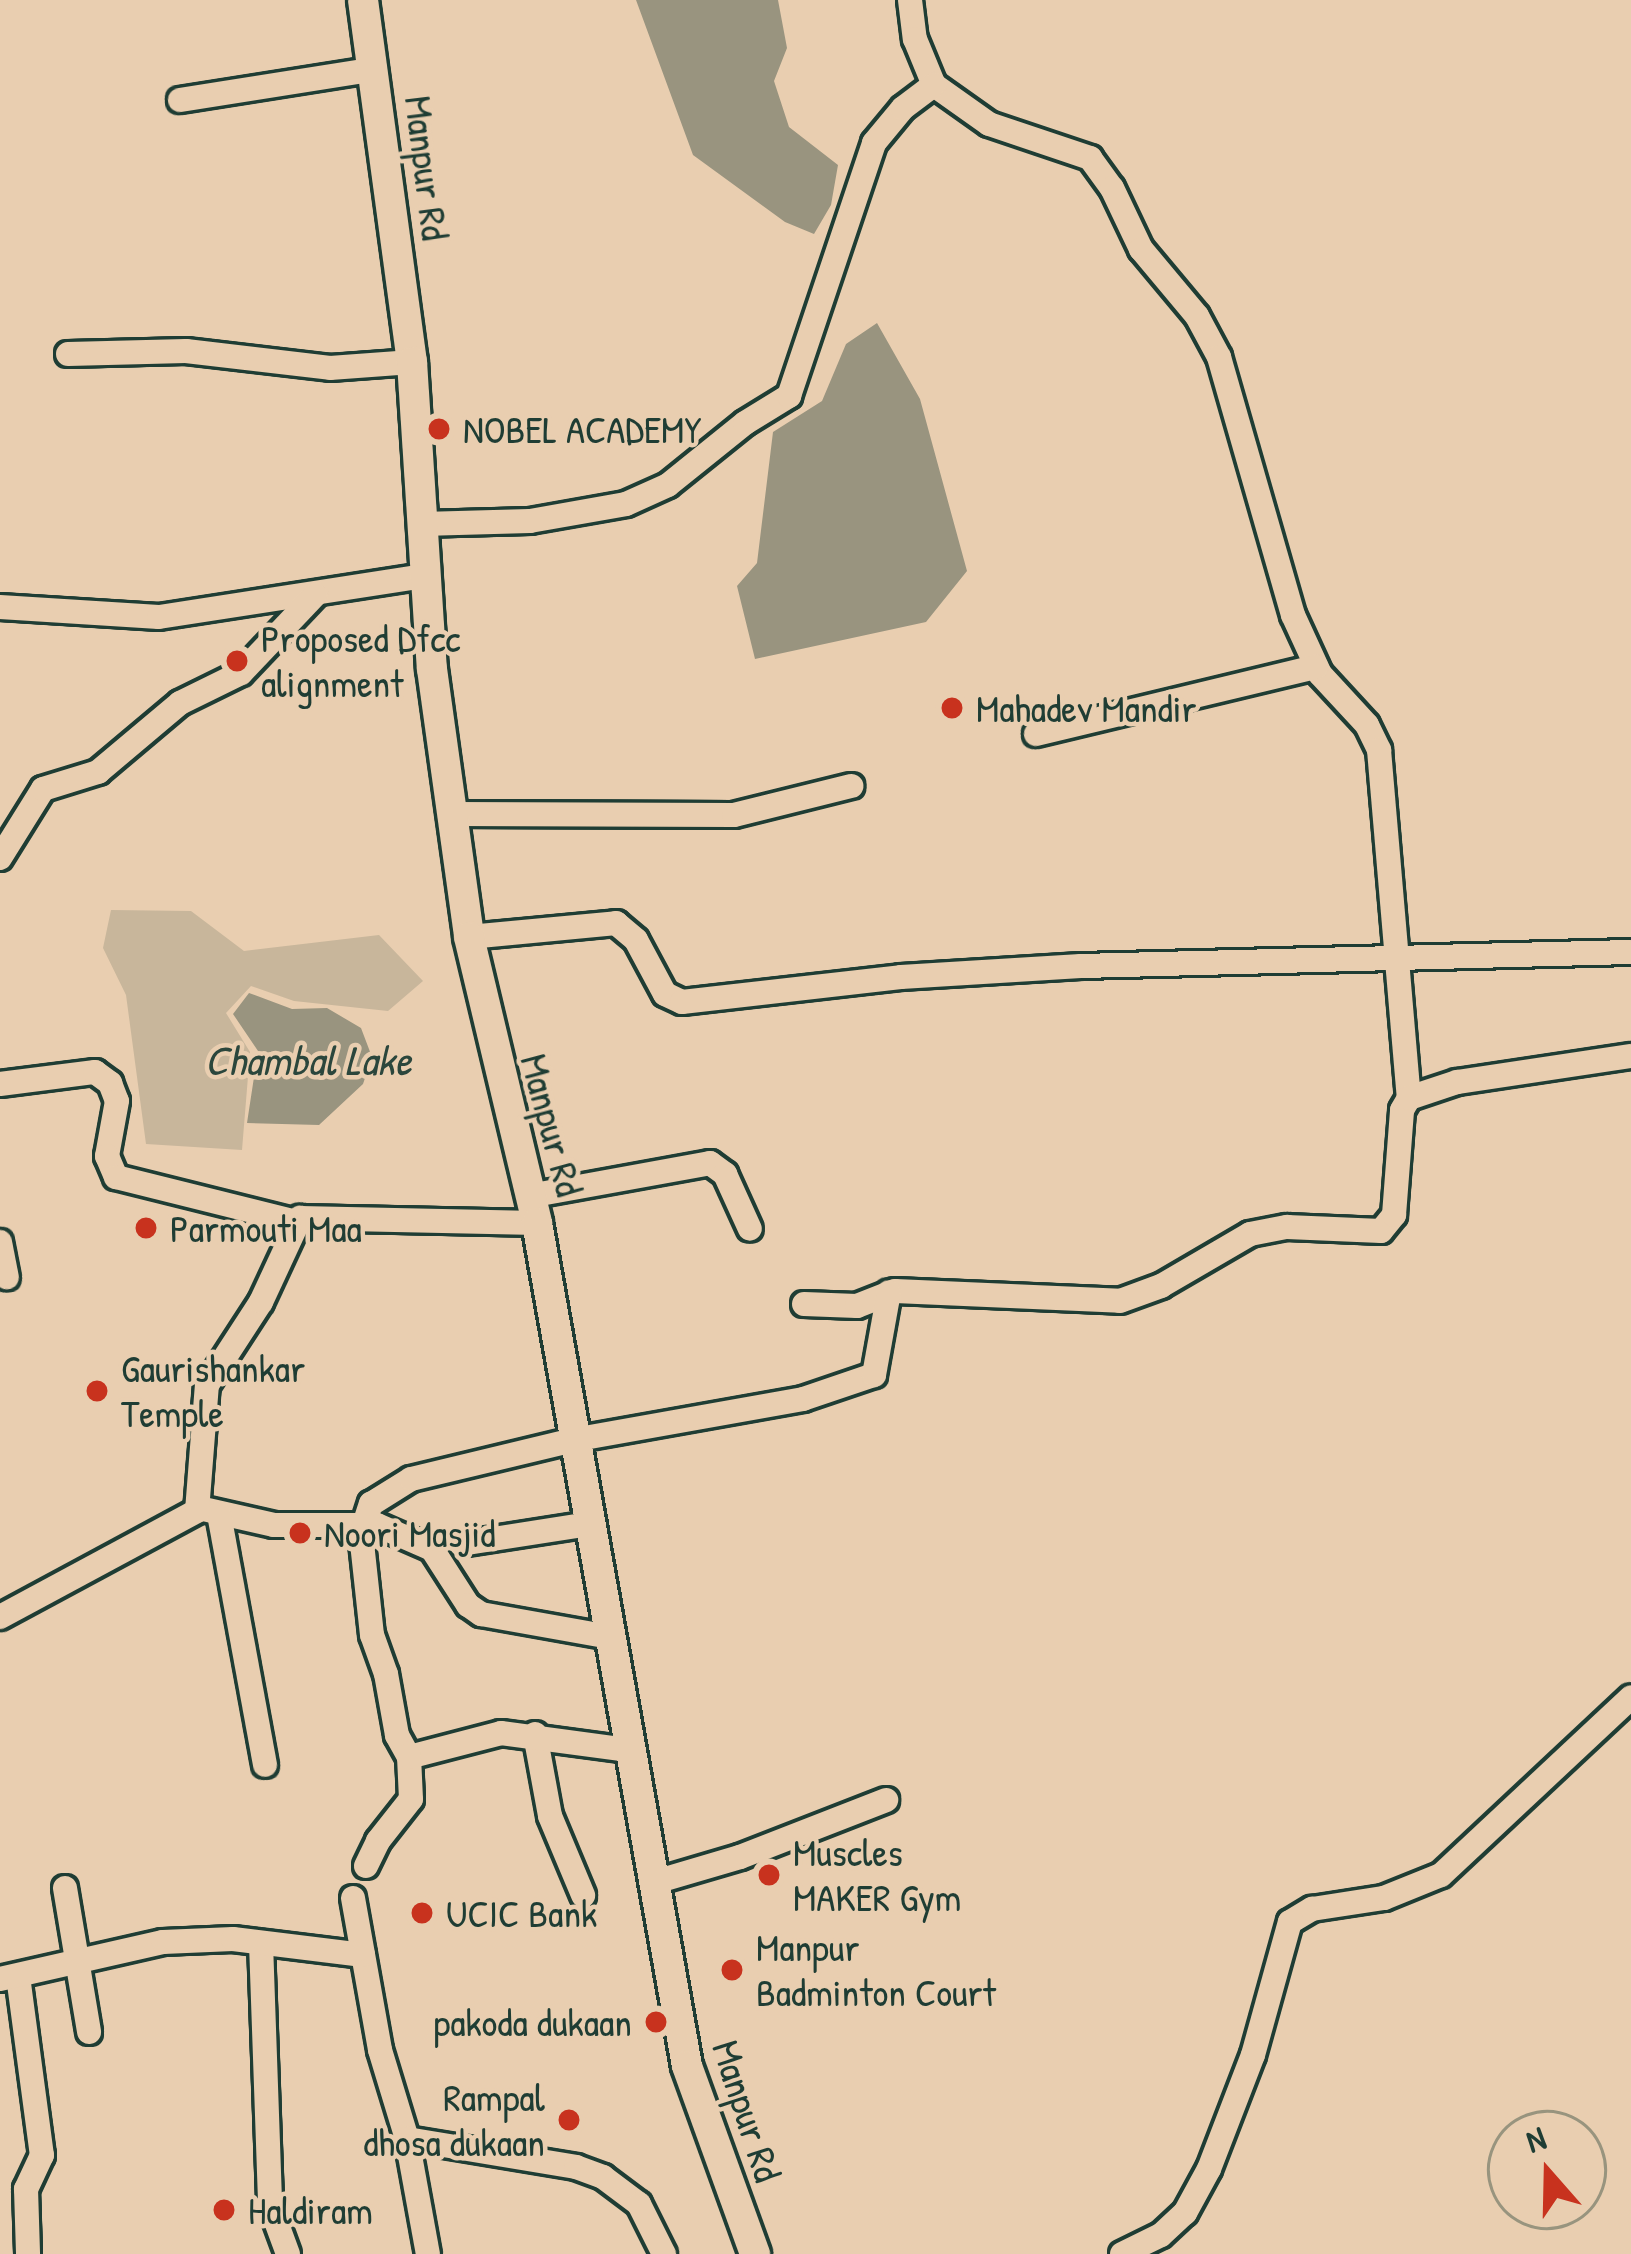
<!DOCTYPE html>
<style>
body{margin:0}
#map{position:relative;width:1631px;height:2254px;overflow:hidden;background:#e9ceb0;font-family:"Patrick Hand",sans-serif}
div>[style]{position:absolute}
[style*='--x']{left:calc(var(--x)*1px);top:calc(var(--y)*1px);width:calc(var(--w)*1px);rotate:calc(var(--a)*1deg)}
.green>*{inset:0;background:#c8b69b}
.water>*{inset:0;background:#99947f}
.roads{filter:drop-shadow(3px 0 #1f3d34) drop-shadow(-3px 0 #1f3d34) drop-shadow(0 3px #1f3d34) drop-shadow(0 -3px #1f3d34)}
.minor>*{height:24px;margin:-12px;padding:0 12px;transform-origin:12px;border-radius:12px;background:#e9ceb0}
.major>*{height:30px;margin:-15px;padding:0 15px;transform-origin:15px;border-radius:15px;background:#e9ceb0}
.dots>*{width:33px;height:33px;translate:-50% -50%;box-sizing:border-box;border:6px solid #e9ceb0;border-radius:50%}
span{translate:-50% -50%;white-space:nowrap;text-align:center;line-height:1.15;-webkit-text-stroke:9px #e9ceb0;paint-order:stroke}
.street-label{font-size:39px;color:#1f3d34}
.poi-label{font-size:39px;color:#1f3d34}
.left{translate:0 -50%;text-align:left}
.right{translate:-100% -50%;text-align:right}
.water-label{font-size:42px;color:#2b463c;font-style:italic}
.north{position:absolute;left:1487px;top:2110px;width:120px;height:120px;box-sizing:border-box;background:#e9ceb0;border:3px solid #98947e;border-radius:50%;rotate:340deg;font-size:33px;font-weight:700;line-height:48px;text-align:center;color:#1f3d34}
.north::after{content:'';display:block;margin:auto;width:42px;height:54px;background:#c8321e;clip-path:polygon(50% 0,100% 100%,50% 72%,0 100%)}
</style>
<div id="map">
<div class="green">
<i style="clip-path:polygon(111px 910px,191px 911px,244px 951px,379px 935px,423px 981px,388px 1011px,294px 1001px,251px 986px,226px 1013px,250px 1052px,242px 1150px,146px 1144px,126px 995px,103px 948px)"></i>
</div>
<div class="water">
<i style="clip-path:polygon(636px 0,778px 0,787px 48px,774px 81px,789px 127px,838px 165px,831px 205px,814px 234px,785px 222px,693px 155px)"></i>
<i style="clip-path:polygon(877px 323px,920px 399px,967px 571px,926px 622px,755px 659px,737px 586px,757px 563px,773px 432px,822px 401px,846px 344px)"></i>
<i style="clip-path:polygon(249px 993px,292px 1009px,327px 1008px,361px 1028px,372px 1057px,363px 1084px,319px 1125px,247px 1123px,258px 1051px,233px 1014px)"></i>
</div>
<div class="roads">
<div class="minor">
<i style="--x:910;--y:0;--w:39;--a:83"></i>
<i style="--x:915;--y:39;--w:50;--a:67.6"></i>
<i style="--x:934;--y:85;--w:67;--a:35.3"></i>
<i style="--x:989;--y:124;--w:107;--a:18.6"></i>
<i style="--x:1090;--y:158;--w:37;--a:54"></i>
<i style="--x:1112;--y:188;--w:68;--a:64.6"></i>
<i style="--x:1141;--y:249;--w:87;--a:50.1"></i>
<i style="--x:1197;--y:316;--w:47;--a:61.8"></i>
<i style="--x:1219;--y:357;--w:268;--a:74"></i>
<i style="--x:1293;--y:615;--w:65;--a:65.4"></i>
<i style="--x:1320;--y:674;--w:69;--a:47.3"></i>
<i style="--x:1367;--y:725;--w:28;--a:64"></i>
<i style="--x:1379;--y:750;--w:349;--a:85.1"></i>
<i style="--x:180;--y:100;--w:197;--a:-9"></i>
<i style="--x:68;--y:354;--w:118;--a:-1.5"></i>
<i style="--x:186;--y:351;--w:145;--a:6.7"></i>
<i style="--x:330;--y:368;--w:82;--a:-4.2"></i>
<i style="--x:422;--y:524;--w:108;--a:-1.6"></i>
<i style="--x:530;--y:521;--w:97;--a:-10"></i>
<i style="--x:626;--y:504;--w:46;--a:-24.3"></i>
<i style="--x:668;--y:485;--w:99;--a:-38.8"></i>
<i style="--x:745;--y:423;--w:52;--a:-31.5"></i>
<i style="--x:789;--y:396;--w:267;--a:-71.4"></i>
<i style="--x:874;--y:143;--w:45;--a:-50.4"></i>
<i style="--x:903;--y:108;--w:39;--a:-37"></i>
<i style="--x:0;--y:607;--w:159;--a:3.6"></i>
<i style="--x:159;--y:617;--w:269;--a:-8.8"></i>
<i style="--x:1036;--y:734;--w:288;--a:-13.5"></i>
<i style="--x:452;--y:814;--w:282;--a:0.2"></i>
<i style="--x:734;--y:815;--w:121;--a:-13.9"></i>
<i style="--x:0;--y:858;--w:81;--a:-58.1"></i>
<i style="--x:43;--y:789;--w:58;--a:-17.2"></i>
<i style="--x:98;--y:772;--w:107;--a:-40.1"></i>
<i style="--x:180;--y:703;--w:68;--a:-26.2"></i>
<i style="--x:241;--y:673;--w:108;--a:-46.5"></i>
<i style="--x:469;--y:937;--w:148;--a:-5.4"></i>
<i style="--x:616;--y:923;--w:26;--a:40"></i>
<i style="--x:636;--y:940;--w:61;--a:61.8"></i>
<i style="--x:665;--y:994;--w:19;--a:25"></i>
<i style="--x:682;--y:1002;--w:220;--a:-6.5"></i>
<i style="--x:901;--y:977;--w:180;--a:-3.5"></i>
<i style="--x:1081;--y:966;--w:550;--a:-1.46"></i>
<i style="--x:0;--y:1084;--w:96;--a:-7.2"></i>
<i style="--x:95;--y:1072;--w:19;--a:36"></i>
<i style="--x:110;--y:1083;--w:19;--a:69"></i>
<i style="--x:117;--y:1101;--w:56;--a:100.3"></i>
<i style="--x:107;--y:1156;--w:23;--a:67"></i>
<i style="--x:116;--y:1177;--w:186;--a:14"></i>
<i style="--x:529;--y:1196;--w:184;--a:-10.3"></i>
<i style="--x:710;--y:1163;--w:19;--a:36"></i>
<i style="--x:725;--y:1174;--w:60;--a:65.6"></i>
<i style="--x:0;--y:1242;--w:36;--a:79"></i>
<i style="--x:804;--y:1304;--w:53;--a:2.2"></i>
<i style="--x:857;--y:1306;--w:41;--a:-21.5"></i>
<i style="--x:895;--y:1291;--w:225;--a:2.5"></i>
<i style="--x:1120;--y:1301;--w:44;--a:-20.1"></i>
<i style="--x:1161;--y:1286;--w:103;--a:-30.3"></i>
<i style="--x:1250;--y:1234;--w:38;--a:-11"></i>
<i style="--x:1287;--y:1227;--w:94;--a:2.4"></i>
<i style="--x:1381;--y:1231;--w:21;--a:-51"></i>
<i style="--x:1394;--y:1215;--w:105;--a:-85.6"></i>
<i style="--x:1402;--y:1110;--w:14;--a:-60"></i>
<i style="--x:1409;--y:1098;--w:51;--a:-18.4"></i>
<i style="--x:1457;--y:1082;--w:176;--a:-8.5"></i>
<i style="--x:199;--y:1508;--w:77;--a:12.8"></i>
<i style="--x:274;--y:1525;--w:103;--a:0"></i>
<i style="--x:377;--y:1525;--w:60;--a:23.6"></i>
<i style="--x:432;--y:1549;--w:67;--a:57.3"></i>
<i style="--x:468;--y:1605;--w:16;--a:35"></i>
<i style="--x:481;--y:1614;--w:131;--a:10.1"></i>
<i style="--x:219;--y:1514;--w:255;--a:79.6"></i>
<i style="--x:461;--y:1544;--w:129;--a:-8.9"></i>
<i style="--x:0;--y:1617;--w:224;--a:-28.3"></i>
<i style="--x:197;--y:1511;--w:126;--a:-85.5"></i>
<i style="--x:207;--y:1385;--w:99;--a:-57"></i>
<i style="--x:261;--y:1302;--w:93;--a:-65.1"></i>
<i style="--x:300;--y:1218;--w:237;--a:1.2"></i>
<i style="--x:535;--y:1734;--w:83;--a:79.6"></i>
<i style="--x:550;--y:1816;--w:86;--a:67.3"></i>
<i style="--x:409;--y:1757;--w:95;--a:-14.6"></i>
<i style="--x:501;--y:1733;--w:129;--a:7.6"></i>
<i style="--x:366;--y:1866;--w:28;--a:-64"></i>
<i style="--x:378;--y:1841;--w:53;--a:-51.8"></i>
<i style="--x:411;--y:1799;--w:42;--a:-92.7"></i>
<i style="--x:409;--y:1757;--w:25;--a:-119"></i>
<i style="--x:397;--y:1735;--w:62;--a:-100.2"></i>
<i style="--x:386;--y:1674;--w:41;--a:-109.7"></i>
<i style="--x:372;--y:1635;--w:102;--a:-96.2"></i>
<i style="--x:361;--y:1534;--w:32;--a:-72"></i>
<i style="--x:371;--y:1504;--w:47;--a:-32"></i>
<i style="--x:411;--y:1479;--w:167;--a:-13.5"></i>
<i style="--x:573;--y:1440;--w:234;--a:-10.1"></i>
<i style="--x:803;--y:1399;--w:75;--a:-18.7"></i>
<i style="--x:874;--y:1375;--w:84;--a:-79.8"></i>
<i style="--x:655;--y:1882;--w:89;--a:-16.4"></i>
<i style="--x:740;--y:1857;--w:157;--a:-21.3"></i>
<i style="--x:65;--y:1888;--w:146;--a:80.5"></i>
<i style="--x:353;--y:1898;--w:154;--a:79.9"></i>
<i style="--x:380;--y:2050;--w:93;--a:73.1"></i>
<i style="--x:407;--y:2139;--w:117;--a:79.7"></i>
<i style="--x:261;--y:1943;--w:262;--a:88"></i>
<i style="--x:270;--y:2205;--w:52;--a:69.8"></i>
<i style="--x:18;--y:1976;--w:181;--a:82.4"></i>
<i style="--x:42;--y:2155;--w:38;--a:115"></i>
<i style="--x:26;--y:2189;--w:65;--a:88.2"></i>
<i style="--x:0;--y:1979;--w:167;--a:-12.8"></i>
<i style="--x:163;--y:1942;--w:70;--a:-2.5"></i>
<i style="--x:233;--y:1939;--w:131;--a:7"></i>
<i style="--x:407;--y:2139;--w:171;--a:9.4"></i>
<i style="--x:576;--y:2167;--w:29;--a:20"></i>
<i style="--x:603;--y:2177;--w:45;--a:36.9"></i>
<i style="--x:639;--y:2204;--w:56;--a:63.4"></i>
<i style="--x:1122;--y:2254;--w:43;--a:-26"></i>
<i style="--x:1161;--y:2235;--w:33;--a:-43"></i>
<i style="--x:1185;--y:2213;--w:50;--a:-61.4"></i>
<i style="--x:1209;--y:2169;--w:122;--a:-68.9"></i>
<i style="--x:1253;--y:2055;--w:138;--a:-74.5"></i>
<i style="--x:1290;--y:1922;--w:26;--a:-31"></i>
<i style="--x:1312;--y:1909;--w:73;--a:-8.7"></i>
<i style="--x:1384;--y:1898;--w:61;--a:-22"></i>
<i style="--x:1441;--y:1875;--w:260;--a:-43.1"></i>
</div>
<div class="major">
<i style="--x:363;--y:0;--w:365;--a:82.3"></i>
<i style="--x:412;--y:362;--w:308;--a:86.3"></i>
<i style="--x:432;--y:669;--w:271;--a:82.1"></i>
<i style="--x:469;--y:937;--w:294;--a:76.6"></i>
<i style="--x:537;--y:1223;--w:856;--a:79.91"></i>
<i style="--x:687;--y:2066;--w:200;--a:70.1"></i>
</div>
</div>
<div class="dots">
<i style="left:439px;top:429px;background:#c8321e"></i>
<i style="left:237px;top:661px;background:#c8321e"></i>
<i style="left:952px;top:708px;background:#c8321e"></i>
<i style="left:146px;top:1228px;background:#c8321e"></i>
<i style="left:97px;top:1391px;background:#c8321e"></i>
<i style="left:300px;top:1533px;background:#c8321e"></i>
<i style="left:769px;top:1875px;background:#c8321e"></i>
<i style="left:422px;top:1913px;background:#c8321e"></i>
<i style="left:732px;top:1970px;background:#c8321e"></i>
<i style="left:656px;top:2022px;background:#c8321e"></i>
<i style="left:569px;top:2120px;background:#c8321e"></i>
<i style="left:224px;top:2210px;background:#c8321e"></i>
</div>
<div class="street-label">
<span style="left:427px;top:168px;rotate:83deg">Manpur Rd</span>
<span style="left:552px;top:1125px;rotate:75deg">Manpur Rd</span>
<span style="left:747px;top:2111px;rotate:72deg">Manpur Rd</span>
</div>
<div class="poi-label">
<span class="left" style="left:463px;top:429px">NOBEL ACADEMY</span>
<span class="left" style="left:261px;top:661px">Proposed Dfcc<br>alignment</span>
<span class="left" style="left:976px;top:708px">Mahadev Mandir</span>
<span class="left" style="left:170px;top:1228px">Parmouti Maa</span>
<span class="left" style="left:121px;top:1391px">Gaurishankar<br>Temple</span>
<span class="left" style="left:324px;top:1533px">Noori Masjid</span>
<span class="left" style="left:793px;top:1875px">Muscles<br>MAKER Gym</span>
<span class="left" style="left:446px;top:1913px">UCIC Bank</span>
<span class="left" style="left:756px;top:1970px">Manpur<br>Badminton Court</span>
<span class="right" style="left:632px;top:2022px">pakoda dukaan</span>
<span class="right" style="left:545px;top:2120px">Rampal<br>dhosa dukaan</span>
<span class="left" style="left:248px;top:2210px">Haldiram</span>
</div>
<div class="water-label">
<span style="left:308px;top:1060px">Chambal Lake</span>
</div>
<div class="north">N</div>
</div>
